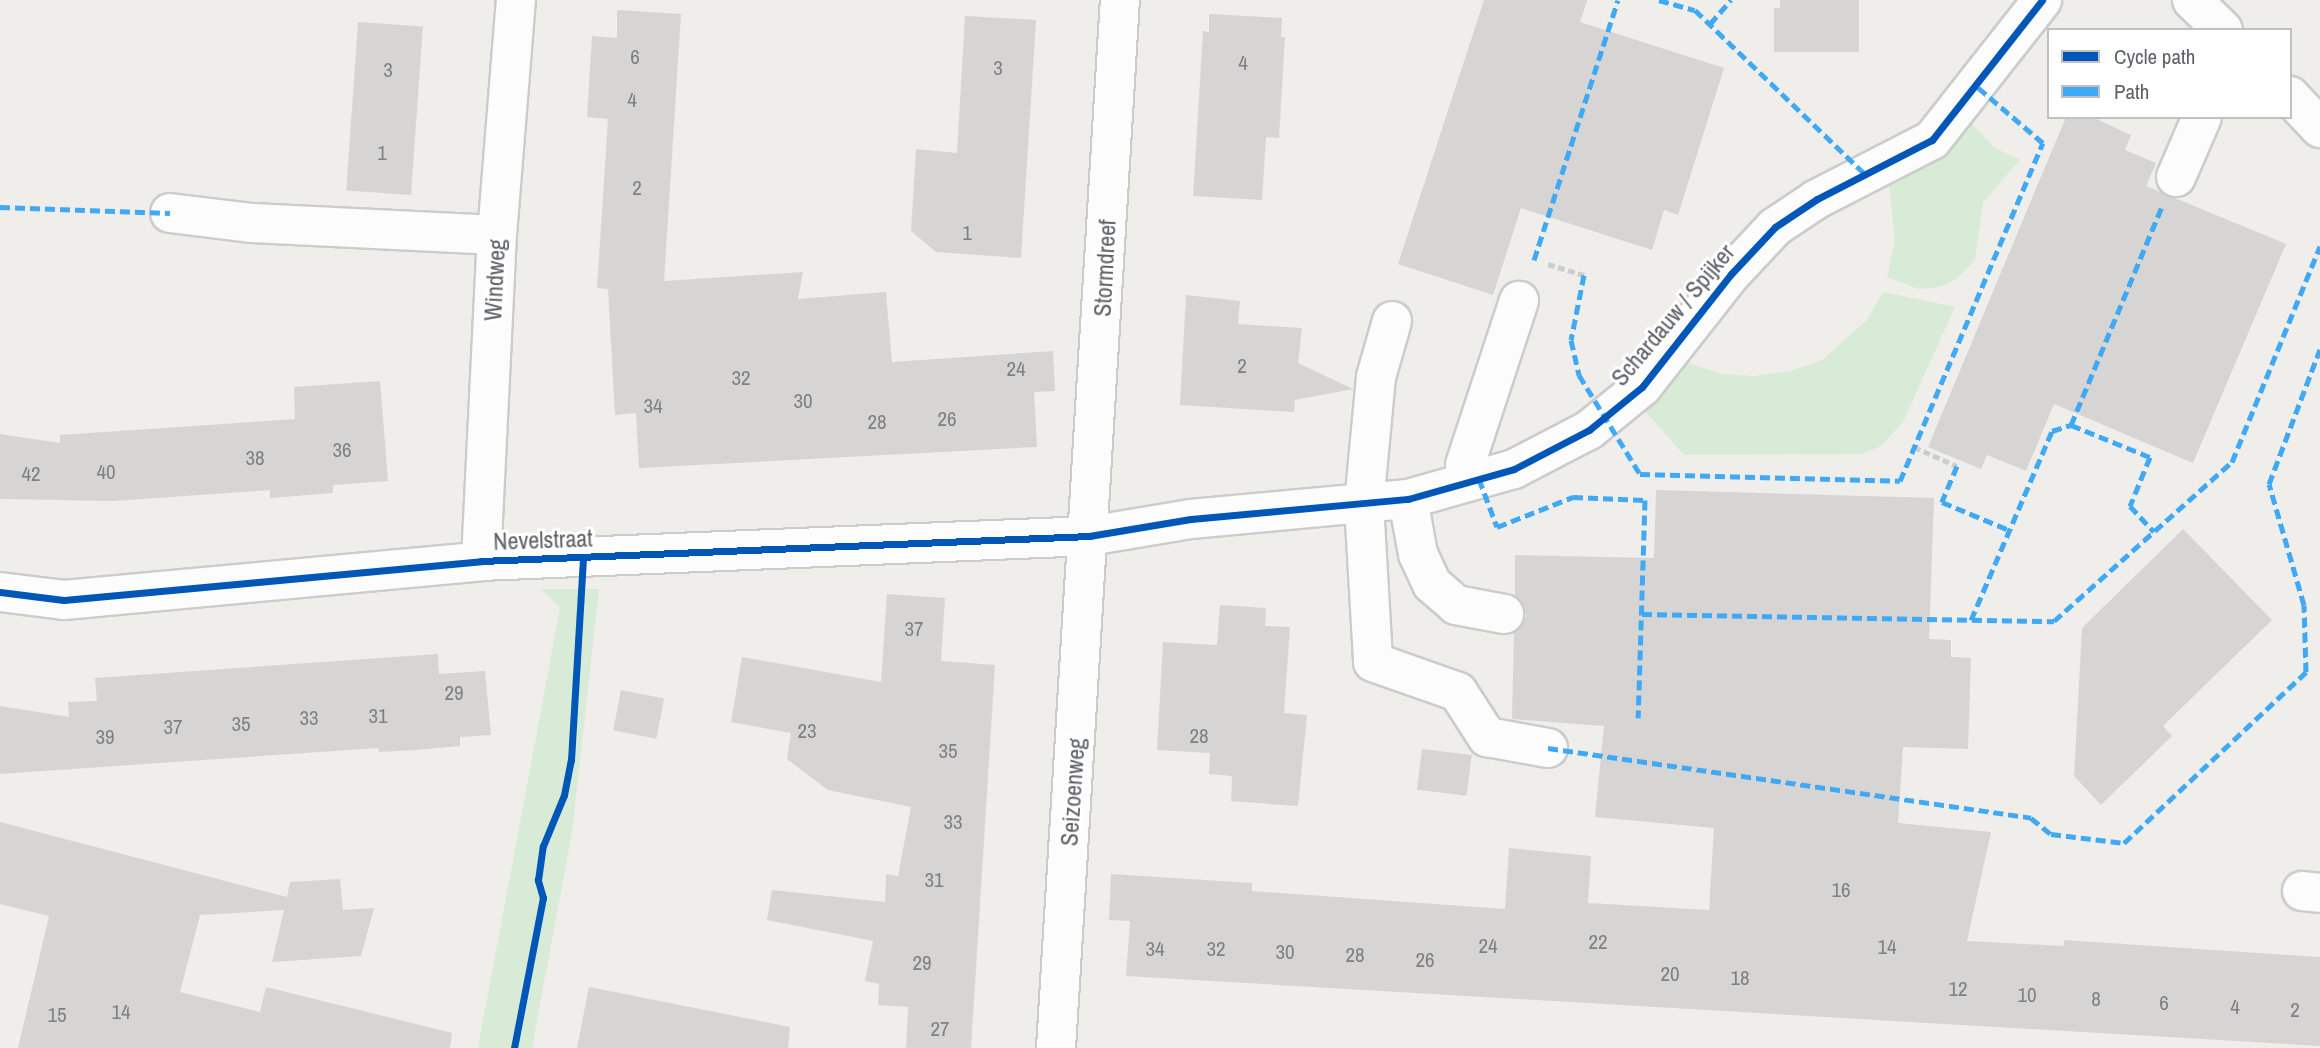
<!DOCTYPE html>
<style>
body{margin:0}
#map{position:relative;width:2320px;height:1048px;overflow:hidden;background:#efeeea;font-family:"Archivo Narrow",sans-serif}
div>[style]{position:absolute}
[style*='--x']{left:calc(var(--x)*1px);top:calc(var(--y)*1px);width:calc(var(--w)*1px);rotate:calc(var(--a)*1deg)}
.green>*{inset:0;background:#d8ebd6}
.building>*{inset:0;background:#d6d5d3;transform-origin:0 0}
.path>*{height:4.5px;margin-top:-2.25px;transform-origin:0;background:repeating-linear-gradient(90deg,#cacfcc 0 7px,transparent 0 10.5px)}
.roads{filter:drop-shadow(2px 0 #cbcccc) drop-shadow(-2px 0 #cbcccc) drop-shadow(0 2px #cbcccc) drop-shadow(0 -2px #cbcccc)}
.minor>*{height:38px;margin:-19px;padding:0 19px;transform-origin:19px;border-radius:19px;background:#fdfcfc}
.quiet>*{height:5px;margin-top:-2.5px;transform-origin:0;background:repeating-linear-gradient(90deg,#3fa9f5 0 10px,transparent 0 15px)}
.cycleway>*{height:7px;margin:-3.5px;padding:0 3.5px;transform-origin:3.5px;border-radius:3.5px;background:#0057b8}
span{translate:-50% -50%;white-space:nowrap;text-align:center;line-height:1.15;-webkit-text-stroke:6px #fff;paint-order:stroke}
.number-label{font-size:21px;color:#7e8184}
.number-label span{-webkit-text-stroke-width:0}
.street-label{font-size:24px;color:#5f6368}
.legend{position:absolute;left:2047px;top:28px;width:245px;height:91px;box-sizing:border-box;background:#fff;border:2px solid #bfc1c3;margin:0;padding:9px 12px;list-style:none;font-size:21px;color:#5f6368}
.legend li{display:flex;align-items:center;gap:14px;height:35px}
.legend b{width:35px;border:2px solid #bfc1c3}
</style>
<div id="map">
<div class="green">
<i style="clip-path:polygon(1972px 124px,1995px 148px,2020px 160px,1983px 202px,1975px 260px,1955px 280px,1939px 287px,1918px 289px,1887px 277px,1895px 241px,1889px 185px,1923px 167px)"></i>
<i style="clip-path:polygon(1883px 292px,1955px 307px,1903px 422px,1881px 446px,1861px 454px,1684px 455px,1644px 410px,1688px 363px,1722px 374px,1754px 376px,1791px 371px,1822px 360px,1867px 320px)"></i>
<i style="clip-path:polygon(541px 589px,599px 589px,572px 832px,532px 1048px,478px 1048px,560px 608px)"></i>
</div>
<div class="building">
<i style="clip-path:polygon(1484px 0,1587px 0,1580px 22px,1724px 68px,1678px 215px,1664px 210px,1652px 250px,1521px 208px,1493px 295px,1398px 264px)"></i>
<i style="clip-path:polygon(1780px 0,1859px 0,1859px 52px,1774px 52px,1774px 8px,1780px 8px)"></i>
<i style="clip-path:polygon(617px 10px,681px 14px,664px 281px,803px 272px,798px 299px,886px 292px,892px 362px,1053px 351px,1055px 391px,1034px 392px,1037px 447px,639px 468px,636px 413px,615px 415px,608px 289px,597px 288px,608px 119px,587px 117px,592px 36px,617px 38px)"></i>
<i style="clip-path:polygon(1209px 14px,1282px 18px,1281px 37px,1285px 37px,1279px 138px,1266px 137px,1262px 200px,1193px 196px,1203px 31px,1209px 32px)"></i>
<i style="clip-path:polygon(965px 16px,1036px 20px,1021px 258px,936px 252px,911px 231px,916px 149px,957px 153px)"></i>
<i style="left:358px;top:22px;width:65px;height:169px;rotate:4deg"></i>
<i style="clip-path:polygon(2066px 117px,2092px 117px,2131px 135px,2125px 150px,2156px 163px,2146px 186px,2286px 244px,2193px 463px,2054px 404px,2026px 471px,1987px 455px,1981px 469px,1928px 447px)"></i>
<i style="clip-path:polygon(1186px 295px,1240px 301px,1238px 324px,1302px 328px,1298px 363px,1353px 389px,1295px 400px,1294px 412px,1180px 405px)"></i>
<i style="clip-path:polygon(380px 381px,388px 481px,333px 485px,333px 493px,270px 498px,270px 490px,115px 501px,0 499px,0 434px,60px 443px,60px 435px,295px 419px,294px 387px)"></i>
<i style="clip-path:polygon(1656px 490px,1934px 498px,1929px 639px,1951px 640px,1951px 657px,1971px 658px,1968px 749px,1903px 747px,1898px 823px,1991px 832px,1967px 941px,2064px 946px,2064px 940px,2320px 957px,2320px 1046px,1126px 976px,1130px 921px,1109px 920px,1111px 874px,1252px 883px,1252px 891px,1505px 909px,1509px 848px,1591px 856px,1588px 903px,1709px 910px,1714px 828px,1595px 817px,1604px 726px,1512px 719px,1514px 633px,1526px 617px,1524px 606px,1515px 596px,1515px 555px,1654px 558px)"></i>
<i style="clip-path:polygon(2183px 529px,2272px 620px,2163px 726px,2172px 736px,2101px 805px,2074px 776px,2082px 628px)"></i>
<i style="clip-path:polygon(887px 594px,945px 598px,941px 661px,995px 665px,971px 1048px,906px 1048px,908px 1007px,878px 1005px,879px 984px,865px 981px,873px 941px,767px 920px,772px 890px,885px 902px,886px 874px,898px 876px,911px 807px,828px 790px,787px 759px,791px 733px,731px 722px,742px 657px,881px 682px)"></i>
<i style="clip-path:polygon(1220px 605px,1266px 608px,1265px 626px,1290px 627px,1284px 713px,1307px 715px,1298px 806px,1231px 801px,1232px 776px,1209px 774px,1210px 753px,1157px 750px,1163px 642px,1217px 645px)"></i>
<i style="clip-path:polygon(438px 654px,439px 674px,485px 671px,491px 735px,460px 737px,460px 746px,416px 750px,379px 752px,378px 748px,0 774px,0 706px,69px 717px,68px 702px,97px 701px,95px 678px)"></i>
<i style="left:621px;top:690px;width:44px;height:41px;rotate:11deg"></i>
<i style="left:1422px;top:749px;width:50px;height:41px;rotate:7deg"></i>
<i style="clip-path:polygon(0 822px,287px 897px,290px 882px,340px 879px,343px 910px,374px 908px,361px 956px,272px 962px,284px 910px,200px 915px,180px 992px,260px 1012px,266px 987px,452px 1033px,450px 1048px,18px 1048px,49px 916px,0 904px)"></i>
<i style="clip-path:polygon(589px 987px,790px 1027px,788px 1048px,577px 1048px)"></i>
</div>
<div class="path">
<i style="--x:1548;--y:264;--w:38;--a:17"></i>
<i style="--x:1914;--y:447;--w:47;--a:23.8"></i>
</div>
<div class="roads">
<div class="minor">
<i style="--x:2192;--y:0;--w:43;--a:44.1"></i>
<i style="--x:2290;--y:96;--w:44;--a:46.8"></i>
<i style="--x:2176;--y:177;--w:65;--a:-66.6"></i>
<i style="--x:170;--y:213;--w:83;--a:7"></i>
<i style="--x:252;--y:223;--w:245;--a:2.8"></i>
<i style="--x:1392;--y:321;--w:58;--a:105.9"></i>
<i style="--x:1376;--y:377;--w:128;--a:95.4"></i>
<i style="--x:1364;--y:504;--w:158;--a:86.7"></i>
<i style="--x:1373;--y:662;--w:90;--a:19.4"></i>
<i style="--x:1458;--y:692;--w:54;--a:57.2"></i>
<i style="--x:1487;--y:737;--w:62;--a:10.2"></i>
<i style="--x:1469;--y:481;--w:16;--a:-104"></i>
<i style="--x:1465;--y:465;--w:173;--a:-71.8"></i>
<i style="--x:1408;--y:499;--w:56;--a:79.7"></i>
<i style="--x:1418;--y:554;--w:33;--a:65"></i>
<i style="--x:1432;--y:584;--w:32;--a:41"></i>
<i style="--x:1456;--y:605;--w:49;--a:10.6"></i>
<i style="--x:481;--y:561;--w:326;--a:-87.2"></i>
<i style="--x:497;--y:235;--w:236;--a:-85.4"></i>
<i style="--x:0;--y:592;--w:64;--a:7.1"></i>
<i style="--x:64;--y:600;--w:419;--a:-5.3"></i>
<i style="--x:481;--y:561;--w:609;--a:-2.35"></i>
<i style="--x:1089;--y:536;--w:103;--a:-9.5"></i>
<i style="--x:1191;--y:519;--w:218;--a:-5.3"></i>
<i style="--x:1408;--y:499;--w:110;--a:-15.8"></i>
<i style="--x:1514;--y:469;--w:85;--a:-27.5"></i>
<i style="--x:1589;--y:430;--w:68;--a:-39.1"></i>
<i style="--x:1642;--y:387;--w:144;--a:-51.8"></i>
<i style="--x:1731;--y:274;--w:64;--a:-46.9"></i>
<i style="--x:1775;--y:227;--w:50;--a:-33.7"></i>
<i style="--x:1817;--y:199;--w:129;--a:-27.2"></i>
<i style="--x:1932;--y:140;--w:178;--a:-51.8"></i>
<i style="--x:2302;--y:891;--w:18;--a:6"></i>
<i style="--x:1056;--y:1048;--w:1050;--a:-86.51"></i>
</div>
</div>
<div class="quiet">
<i style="--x:1659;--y:0;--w:37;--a:16"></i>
<i style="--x:1695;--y:10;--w:239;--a:44"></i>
<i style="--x:1710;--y:24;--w:32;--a:-49"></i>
<i style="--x:0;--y:207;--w:170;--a:2"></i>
<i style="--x:1534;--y:260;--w:273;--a:-72.1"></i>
<i style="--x:1584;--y:275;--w:66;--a:101.3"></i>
<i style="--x:1571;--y:340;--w:36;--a:77"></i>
<i style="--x:1579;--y:375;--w:116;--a:58.4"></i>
<i style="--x:1640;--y:474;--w:260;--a:1.5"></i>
<i style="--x:1900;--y:481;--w:367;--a:-67.1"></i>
<i style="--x:2043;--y:143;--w:89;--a:-139.5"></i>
<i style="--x:2071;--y:425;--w:237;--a:-67.4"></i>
<i style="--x:1957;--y:466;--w:39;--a:113"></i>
<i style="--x:1942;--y:502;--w:73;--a:22.7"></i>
<i style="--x:1479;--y:479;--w:51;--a:69.4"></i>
<i style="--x:1497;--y:527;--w:82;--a:-21.5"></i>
<i style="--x:1573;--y:497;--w:72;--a:2.4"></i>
<i style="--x:1645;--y:500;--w:218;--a:91.8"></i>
<i style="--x:1642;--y:614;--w:412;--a:1"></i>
<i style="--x:2054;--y:621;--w:239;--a:-41.8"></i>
<i style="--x:2232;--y:462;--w:233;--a:-67.8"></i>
<i style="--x:1971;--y:620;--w:206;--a:-66.8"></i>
<i style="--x:2052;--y:431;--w:20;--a:-18"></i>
<i style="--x:2071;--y:425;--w:85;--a:22.1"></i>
<i style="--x:2150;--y:457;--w:53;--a:112.2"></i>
<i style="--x:2130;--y:506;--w:35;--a:47"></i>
<i style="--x:1548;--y:748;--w:488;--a:8.2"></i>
<i style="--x:2031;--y:818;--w:26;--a:39"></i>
<i style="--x:2051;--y:834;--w:74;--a:7"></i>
<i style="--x:2124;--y:843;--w:250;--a:-43.2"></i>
<i style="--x:2306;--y:672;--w:67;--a:-91.7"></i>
<i style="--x:2304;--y:605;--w:126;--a:-106.1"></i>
<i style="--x:2269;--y:484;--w:144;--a:-69.3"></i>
</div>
<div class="cycleway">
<i style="--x:0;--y:592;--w:64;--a:7.1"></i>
<i style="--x:64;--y:600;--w:419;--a:-5.3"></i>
<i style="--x:481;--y:561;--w:609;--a:-2.35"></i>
<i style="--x:1089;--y:536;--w:103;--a:-9.5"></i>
<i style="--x:1191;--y:519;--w:218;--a:-5.3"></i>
<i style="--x:1408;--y:499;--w:110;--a:-15.8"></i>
<i style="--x:1514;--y:469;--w:85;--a:-27.5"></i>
<i style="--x:1589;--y:430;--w:68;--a:-39.1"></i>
<i style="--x:1642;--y:387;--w:144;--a:-51.8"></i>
<i style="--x:1731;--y:274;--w:64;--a:-46.9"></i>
<i style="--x:1775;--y:227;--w:50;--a:-33.7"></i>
<i style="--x:1817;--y:199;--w:129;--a:-27.2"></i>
<i style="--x:1932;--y:140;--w:178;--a:-51.8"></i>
<i style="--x:514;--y:1048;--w:153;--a:-79.1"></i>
<i style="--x:543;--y:898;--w:19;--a:-106"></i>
<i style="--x:538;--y:880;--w:34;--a:-82"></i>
<i style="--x:543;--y:846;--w:55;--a:-67.6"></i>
<i style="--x:564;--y:795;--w:36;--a:-79"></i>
<i style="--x:571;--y:760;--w:202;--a:-86.6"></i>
</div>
<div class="number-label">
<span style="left:635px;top:57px">6</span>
<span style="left:1243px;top:63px">4</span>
<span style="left:998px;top:68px">3</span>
<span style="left:388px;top:70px">3</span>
<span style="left:632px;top:100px">4</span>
<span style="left:382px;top:153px">1</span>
<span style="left:637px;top:188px">2</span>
<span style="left:967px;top:233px">1</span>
<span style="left:1242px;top:366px">2</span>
<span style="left:1016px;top:369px">24</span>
<span style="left:741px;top:378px">32</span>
<span style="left:803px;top:401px">30</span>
<span style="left:653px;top:406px">34</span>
<span style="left:947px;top:419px">26</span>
<span style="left:877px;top:422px">28</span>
<span style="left:342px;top:450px">36</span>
<span style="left:255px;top:458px">38</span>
<span style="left:106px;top:472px">40</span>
<span style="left:31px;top:474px">42</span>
<span style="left:914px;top:629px">37</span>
<span style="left:454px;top:693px">29</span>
<span style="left:378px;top:716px">31</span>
<span style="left:309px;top:718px">33</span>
<span style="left:241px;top:724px">35</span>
<span style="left:173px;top:727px">37</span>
<span style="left:807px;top:731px">23</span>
<span style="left:1199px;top:736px">28</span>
<span style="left:105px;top:737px">39</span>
<span style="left:948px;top:751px">35</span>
<span style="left:953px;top:822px">33</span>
<span style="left:934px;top:880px">31</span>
<span style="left:1841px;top:890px">16</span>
<span style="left:1598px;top:942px">22</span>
<span style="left:1488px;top:946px">24</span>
<span style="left:1887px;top:947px">14</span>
<span style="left:1155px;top:949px">34</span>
<span style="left:1216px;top:949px">32</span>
<span style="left:1285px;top:952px">30</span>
<span style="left:1355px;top:955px">28</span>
<span style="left:1425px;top:960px">26</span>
<span style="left:922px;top:963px">29</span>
<span style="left:1670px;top:974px">20</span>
<span style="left:1740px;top:978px">18</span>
<span style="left:1958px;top:989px">12</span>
<span style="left:2027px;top:995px">10</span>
<span style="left:2096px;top:999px">8</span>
<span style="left:2164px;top:1003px">6</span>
<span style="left:2235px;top:1007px">4</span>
<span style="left:2295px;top:1010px">2</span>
<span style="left:121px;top:1012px">14</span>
<span style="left:57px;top:1015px">15</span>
<span style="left:940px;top:1029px">27</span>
</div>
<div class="street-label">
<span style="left:1105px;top:268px;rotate:-87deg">Stormdreef</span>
<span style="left:495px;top:280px;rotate:-87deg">Windweg</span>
<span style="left:1673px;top:315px;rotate:-50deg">Schardauw / Spijker</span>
<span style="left:543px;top:540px;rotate:-2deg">Nevelstraat</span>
<span style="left:1073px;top:792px;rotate:-86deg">Seizoenweg</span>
</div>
<ul class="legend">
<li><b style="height:9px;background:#0057b8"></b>Cycle path</li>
<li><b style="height:9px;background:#3fa9f5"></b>Path</li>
</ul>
</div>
